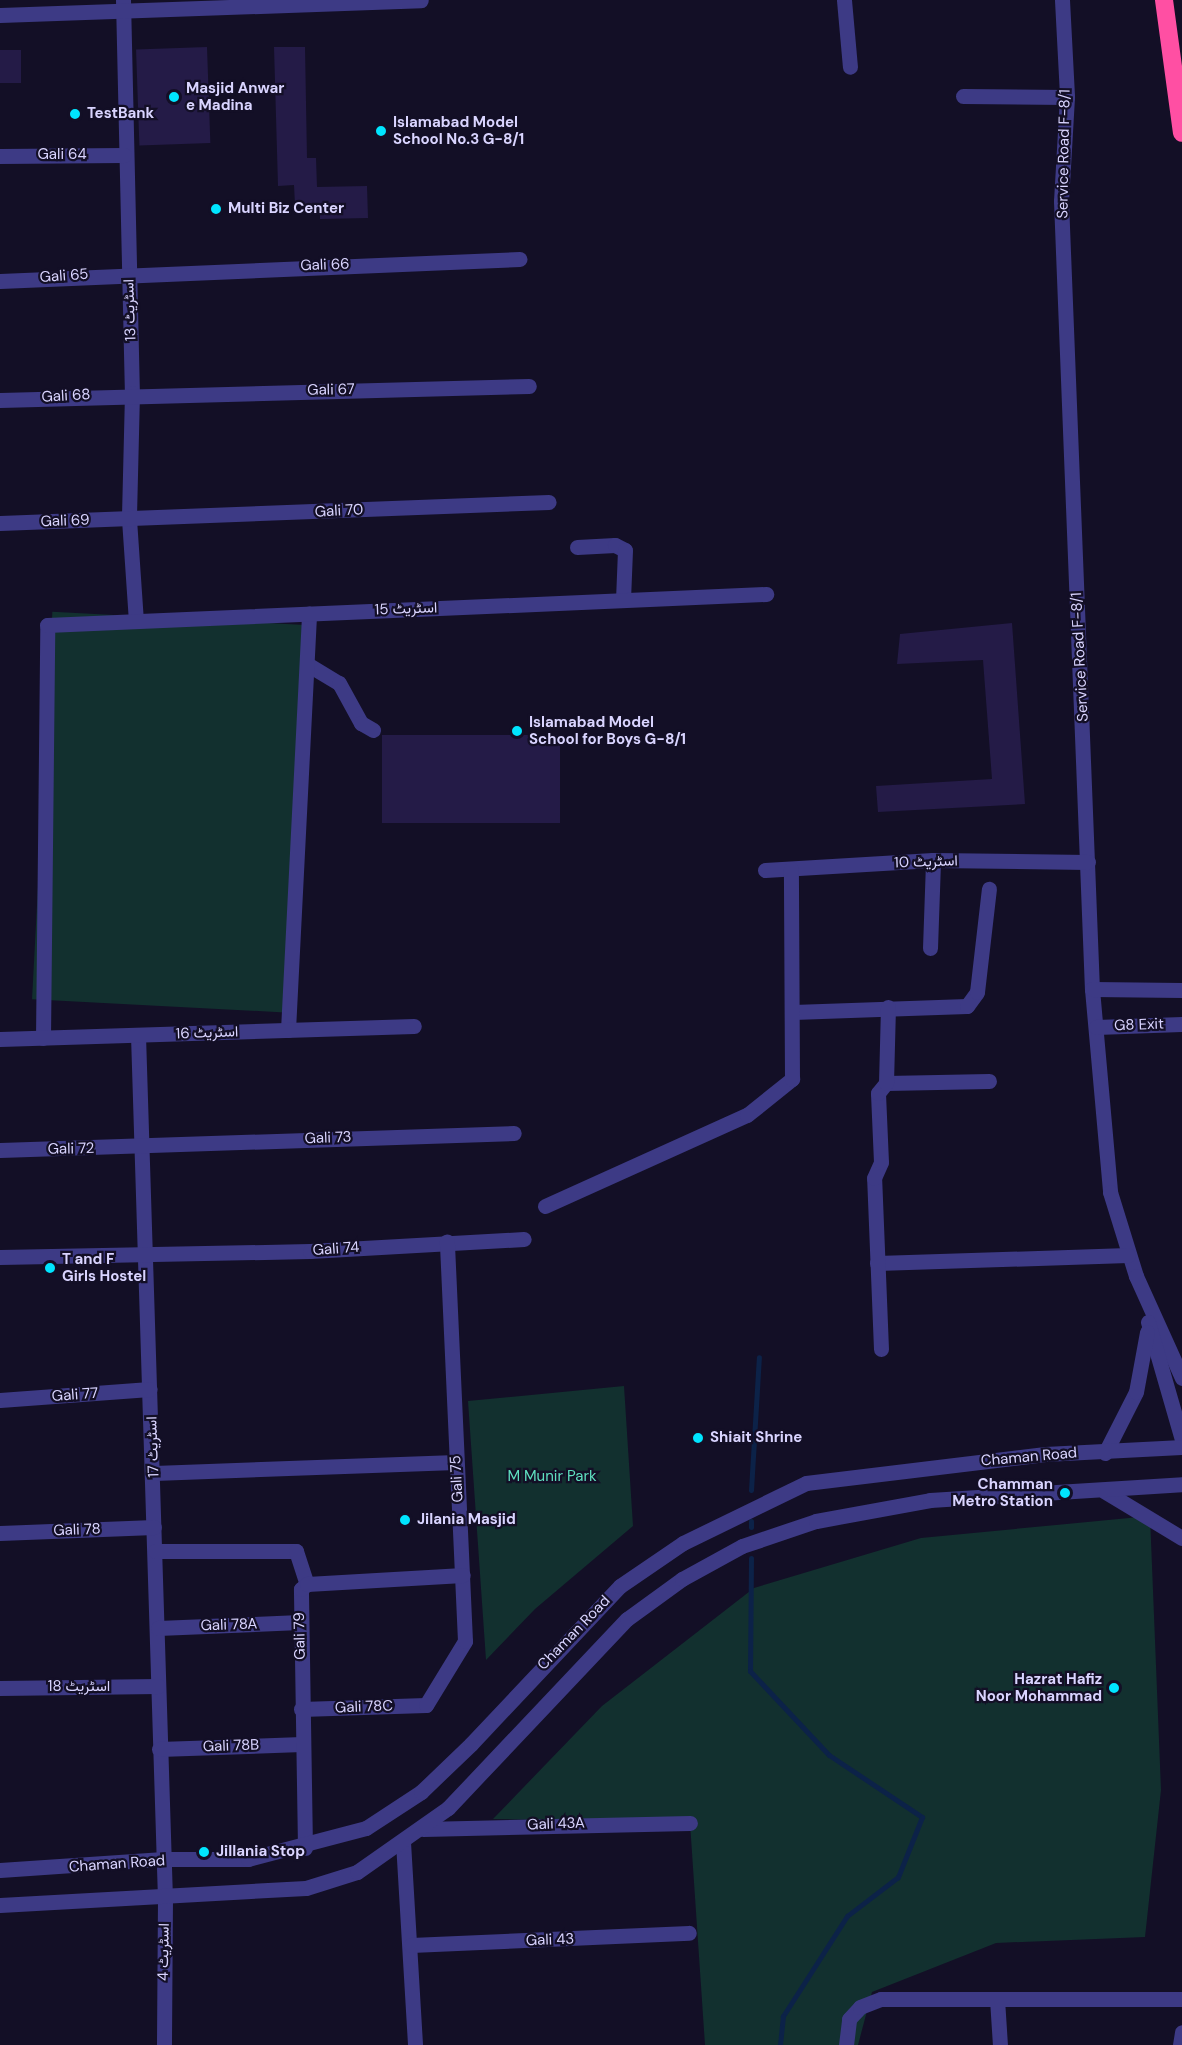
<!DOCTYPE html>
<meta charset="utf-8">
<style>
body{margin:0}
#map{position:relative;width:1182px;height:2045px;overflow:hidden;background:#130f26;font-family:"DM Sans",Vazirmatn,sans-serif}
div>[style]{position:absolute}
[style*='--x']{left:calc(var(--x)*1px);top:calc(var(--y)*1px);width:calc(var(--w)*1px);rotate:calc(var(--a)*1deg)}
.green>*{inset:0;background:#12302f;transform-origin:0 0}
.stream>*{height:5px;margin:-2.5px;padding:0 2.5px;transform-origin:2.5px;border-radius:2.5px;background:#0c2248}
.building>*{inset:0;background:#241b47;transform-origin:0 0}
.minor>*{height:15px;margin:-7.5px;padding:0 7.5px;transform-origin:7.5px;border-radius:7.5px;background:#3d3a85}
.highway>*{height:18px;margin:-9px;padding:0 9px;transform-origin:9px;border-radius:9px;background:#ff4fa3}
.dots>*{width:16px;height:16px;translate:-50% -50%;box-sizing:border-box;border:3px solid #130f26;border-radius:50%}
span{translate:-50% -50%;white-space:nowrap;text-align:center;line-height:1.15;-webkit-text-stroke:4.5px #130f26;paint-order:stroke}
.poi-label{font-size:15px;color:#d9d4ff;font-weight:700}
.left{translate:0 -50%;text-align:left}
.right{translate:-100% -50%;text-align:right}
.street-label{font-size:15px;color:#d9d4ff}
.park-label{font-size:15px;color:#5fe0c0}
</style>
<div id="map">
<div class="green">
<i style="left:305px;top:625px;width:388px;height:253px;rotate:93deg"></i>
<i style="clip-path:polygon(624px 1386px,633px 1526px,535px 1609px,486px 1660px,468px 1401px)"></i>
<i style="clip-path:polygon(1150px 1516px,1161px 1790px,1145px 1937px,996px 1943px,872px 1992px,858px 2045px,705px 2045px,690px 1823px,493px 1819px,602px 1706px,754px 1588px,921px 1538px)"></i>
</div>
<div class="stream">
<i style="--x:751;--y:1490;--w:133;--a:-86.6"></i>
<i style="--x:751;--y:1527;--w:6;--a:-90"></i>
<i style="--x:751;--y:1558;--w:113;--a:90.5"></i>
<i style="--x:750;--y:1671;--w:115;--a:46.8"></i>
<i style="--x:829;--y:1755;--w:112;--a:33.7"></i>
<i style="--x:922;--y:1817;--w:65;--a:111.8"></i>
<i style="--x:898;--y:1877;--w:64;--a:142.6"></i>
<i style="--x:847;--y:1916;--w:119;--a:122.6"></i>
<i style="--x:783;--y:2016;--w:29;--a:96"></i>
</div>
<div class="building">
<i style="left:207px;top:47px;width:96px;height:71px;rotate:88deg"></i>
<i style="clip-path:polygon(274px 47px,305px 47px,307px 158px,316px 158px,317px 187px,367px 186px,368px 218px,320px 219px,320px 205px,295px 205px,294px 185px,278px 186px)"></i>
<i style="left:0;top:50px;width:21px;height:33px"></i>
<i style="clip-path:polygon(1012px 623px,1025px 804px,878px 812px,876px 786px,992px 779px,983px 660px,897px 664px,900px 634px)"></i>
<i style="left:560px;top:735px;width:88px;height:178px;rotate:90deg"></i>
</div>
<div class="minor">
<i style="--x:123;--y:0;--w:393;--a:88.7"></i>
<i style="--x:132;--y:393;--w:126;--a:91.4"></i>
<i style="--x:129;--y:519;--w:102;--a:86.1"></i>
<i style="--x:844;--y:0;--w:67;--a:84.9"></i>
<i style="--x:1062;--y:0;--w:97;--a:87"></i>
<i style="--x:1067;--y:97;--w:104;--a:93.3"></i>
<i style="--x:1061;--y:201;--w:789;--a:87.75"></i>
<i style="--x:1092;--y:989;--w:204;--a:84.9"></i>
<i style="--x:1110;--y:1192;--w:88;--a:72.8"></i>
<i style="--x:1136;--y:1276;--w:112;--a:65.7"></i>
<i style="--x:0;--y:15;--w:421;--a:-2"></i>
<i style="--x:963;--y:96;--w:104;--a:0.6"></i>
<i style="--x:0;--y:156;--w:124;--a:-0.5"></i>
<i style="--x:0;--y:281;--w:520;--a:-2.42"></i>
<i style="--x:0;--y:400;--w:529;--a:-1.52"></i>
<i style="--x:0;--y:523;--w:549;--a:-2.19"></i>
<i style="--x:577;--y:547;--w:38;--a:-3"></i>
<i style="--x:615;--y:545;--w:11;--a:27"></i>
<i style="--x:625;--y:550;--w:50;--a:92.3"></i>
<i style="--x:307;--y:664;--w:37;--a:31"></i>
<i style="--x:339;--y:683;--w:46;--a:61.2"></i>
<i style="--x:361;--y:723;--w:14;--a:30"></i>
<i style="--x:765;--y:870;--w:168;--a:-3.4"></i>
<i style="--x:933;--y:860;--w:155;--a:0.7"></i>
<i style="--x:930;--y:948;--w:88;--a:-88"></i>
<i style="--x:1092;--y:989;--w:90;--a:0.6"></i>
<i style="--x:793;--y:1012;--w:174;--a:-2"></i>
<i style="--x:967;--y:1006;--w:17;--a:-54"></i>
<i style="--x:977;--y:992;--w:104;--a:-83.4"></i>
<i style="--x:1096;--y:1027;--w:86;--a:-2"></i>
<i style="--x:288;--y:1030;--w:417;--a:-87.1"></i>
<i style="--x:138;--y:1035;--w:863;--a:88.21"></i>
<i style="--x:165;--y:1898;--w:147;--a:90.4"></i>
<i style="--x:43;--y:1038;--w:413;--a:-89.4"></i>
<i style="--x:47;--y:625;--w:720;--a:-2.47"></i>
<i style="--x:0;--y:1039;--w:414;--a:-1.8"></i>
<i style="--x:886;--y:1083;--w:103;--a:-1.1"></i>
<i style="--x:0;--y:1150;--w:514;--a:-1.89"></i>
<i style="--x:545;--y:1206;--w:222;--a:-24.3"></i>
<i style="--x:747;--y:1115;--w:58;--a:-38.7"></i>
<i style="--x:792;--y:1079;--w:210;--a:-90.3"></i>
<i style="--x:0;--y:1257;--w:310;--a:-1.1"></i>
<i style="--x:310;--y:1251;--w:214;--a:-3.2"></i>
<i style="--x:877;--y:1263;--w:251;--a:-1.8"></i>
<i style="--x:1148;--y:1322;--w:123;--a:73.9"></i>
<i style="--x:881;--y:1349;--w:171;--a:-92.3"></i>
<i style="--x:874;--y:1178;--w:17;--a:-66"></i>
<i style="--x:881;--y:1162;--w:69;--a:-92.5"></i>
<i style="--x:878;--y:1093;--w:13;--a:-51"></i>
<i style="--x:886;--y:1083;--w:76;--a:-88.5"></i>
<i style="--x:0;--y:1400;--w:150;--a:-4.2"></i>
<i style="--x:1105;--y:1453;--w:68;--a:-63.1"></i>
<i style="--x:1136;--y:1392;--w:61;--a:-79.6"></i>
<i style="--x:154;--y:1473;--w:302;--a:-2.1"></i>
<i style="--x:1104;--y:1491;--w:91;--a:31.1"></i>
<i style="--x:0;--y:1533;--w:154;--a:-2.2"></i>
<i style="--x:155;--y:1551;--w:141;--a:0"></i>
<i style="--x:296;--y:1551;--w:35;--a:72"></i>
<i style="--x:158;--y:1628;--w:142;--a:-2.4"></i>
<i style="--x:0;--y:1688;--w:158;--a:-0.7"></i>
<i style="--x:301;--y:1709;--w:125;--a:-1.8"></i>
<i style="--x:426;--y:1705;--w:75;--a:-58.6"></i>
<i style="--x:465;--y:1641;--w:400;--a:-92.6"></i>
<i style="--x:159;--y:1749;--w:143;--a:-2"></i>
<i style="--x:423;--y:1829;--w:267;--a:-1.3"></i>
<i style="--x:403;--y:1842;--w:203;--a:86.6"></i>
<i style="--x:305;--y:1848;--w:259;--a:-90.9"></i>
<i style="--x:301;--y:1589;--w:8;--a:-40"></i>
<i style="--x:307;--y:1584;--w:156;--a:-3.3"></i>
<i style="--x:0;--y:1870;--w:160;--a:-3.9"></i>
<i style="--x:160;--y:1859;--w:88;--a:0"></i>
<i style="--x:248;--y:1859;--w:122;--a:-14.7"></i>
<i style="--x:366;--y:1828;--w:66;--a:-33.2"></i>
<i style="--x:421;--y:1792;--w:69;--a:-43.8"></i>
<i style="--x:471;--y:1744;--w:217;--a:-46.7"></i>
<i style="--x:620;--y:1586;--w:76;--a:-34.3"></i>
<i style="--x:683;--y:1543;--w:137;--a:-26"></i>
<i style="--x:806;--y:1483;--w:241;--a:-6.9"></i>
<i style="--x:1045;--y:1454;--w:137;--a:-2.9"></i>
<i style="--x:0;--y:1905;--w:306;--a:-3.2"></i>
<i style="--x:306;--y:1888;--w:53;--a:-17.4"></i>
<i style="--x:357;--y:1872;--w:111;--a:-35.1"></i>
<i style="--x:448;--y:1808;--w:260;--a:-46.6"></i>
<i style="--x:627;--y:1619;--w:68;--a:-36"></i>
<i style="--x:682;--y:1579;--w:68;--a:-28.8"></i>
<i style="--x:742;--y:1546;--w:78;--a:-18.7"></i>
<i style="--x:816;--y:1521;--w:116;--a:-10.4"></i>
<i style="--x:930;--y:1500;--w:253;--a:-3.6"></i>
<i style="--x:411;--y:1945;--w:278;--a:-2.5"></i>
<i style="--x:997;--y:1999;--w:46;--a:86.3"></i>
<i style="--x:846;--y:2045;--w:26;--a:-83"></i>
<i style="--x:849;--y:2019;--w:16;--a:-47"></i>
<i style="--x:860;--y:2007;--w:22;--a:-21"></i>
<i style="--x:881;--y:1999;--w:301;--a:0"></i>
<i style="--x:1180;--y:2045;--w:13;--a:-81"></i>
</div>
<div class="highway">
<i style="--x:1164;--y:0;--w:134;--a:82.3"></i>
</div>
<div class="dots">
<i style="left:174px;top:97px;background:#00e5ff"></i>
<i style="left:75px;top:114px;background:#00e5ff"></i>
<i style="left:381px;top:131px;background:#00e5ff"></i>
<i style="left:216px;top:209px;background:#00e5ff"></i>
<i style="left:517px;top:731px;background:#00e5ff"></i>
<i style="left:50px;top:1268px;background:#00e5ff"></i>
<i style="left:698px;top:1438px;background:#00e5ff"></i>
<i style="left:1065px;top:1493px;background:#00e5ff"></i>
<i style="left:405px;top:1520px;background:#00e5ff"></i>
<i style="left:1114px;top:1688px;background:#00e5ff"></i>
<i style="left:204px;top:1852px;background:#00e5ff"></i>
</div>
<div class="poi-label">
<span class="left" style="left:186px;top:97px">Masjid Anwar<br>e Madina</span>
<span class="left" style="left:87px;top:114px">TestBank</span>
<span class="left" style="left:393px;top:131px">Islamabad Model<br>School No.3 G-8/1</span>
<span class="left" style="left:228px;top:209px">Multi Biz Center</span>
<span class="left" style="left:529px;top:731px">Islamabad Model<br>School for Boys G-8/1</span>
<span class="left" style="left:62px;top:1268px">T and F<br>Girls Hostel</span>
<span class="left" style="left:710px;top:1438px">Shiait Shrine</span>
<span class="right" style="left:1053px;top:1493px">Chamman<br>Metro Station</span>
<span class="left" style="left:417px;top:1520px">Jilania Masjid</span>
<span class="right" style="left:1102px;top:1688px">Hazrat Hafiz<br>Noor Mohammad</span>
<span class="left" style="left:216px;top:1852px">Jillania Stop</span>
</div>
<div class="street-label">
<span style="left:1064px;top:154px;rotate:-89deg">Service Road F-8/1</span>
<span style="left:62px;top:155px">Gali 64</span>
<span style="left:325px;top:265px;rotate:-2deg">Gali 66</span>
<span style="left:64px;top:276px;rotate:-4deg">Gali 65</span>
<span style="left:130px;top:310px;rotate:-92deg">اسٹریٹ 13</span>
<span style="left:331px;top:390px;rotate:-1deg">Gali 67</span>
<span style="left:66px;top:396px;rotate:-3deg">Gali 68</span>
<span style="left:339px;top:511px;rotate:-3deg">Gali 70</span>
<span style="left:65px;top:521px;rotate:-2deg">Gali 69</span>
<span style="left:406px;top:609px;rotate:-2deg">اسٹریٹ 15</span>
<span style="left:1080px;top:657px;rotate:-93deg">Service Road F-8/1</span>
<span style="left:926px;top:862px;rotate:-2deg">اسٹریٹ 10</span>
<span style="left:1139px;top:1025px;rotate:-2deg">G8 Exit</span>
<span style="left:207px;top:1033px;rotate:-2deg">اسٹریٹ 16</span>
<span style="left:328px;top:1138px;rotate:-2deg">Gali 73</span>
<span style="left:71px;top:1149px;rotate:-1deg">Gali 72</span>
<span style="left:336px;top:1249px;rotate:-4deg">Gali 74</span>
<span style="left:75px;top:1395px;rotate:-4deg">Gali 77</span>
<span style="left:153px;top:1447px;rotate:-92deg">اسٹریٹ 17</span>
<span style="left:1029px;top:1457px;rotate:-5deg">Chaman Road</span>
<span style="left:457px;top:1479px;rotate:-93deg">Gali 75</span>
<span style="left:77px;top:1530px;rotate:-2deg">Gali 78</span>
<span style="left:229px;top:1625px;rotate:-2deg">Gali 78A</span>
<span style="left:574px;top:1633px;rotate:-46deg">Chaman Road</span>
<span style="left:300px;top:1636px;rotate:-91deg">Gali 79</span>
<span style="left:79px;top:1687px">اسٹریٹ 18</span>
<span style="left:364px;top:1707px;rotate:-2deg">Gali 78C</span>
<span style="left:231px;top:1746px;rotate:-2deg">Gali 78B</span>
<span style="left:556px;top:1824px;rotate:-2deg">Gali 43A</span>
<span style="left:117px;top:1864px;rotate:-4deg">Chaman Road</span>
<span style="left:550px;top:1940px;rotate:-2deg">Gali 43</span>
<span style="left:164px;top:1952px;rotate:-89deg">اسٹریٹ 4</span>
</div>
<div class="park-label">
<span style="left:552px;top:1477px">M Munir Park</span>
</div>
</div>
